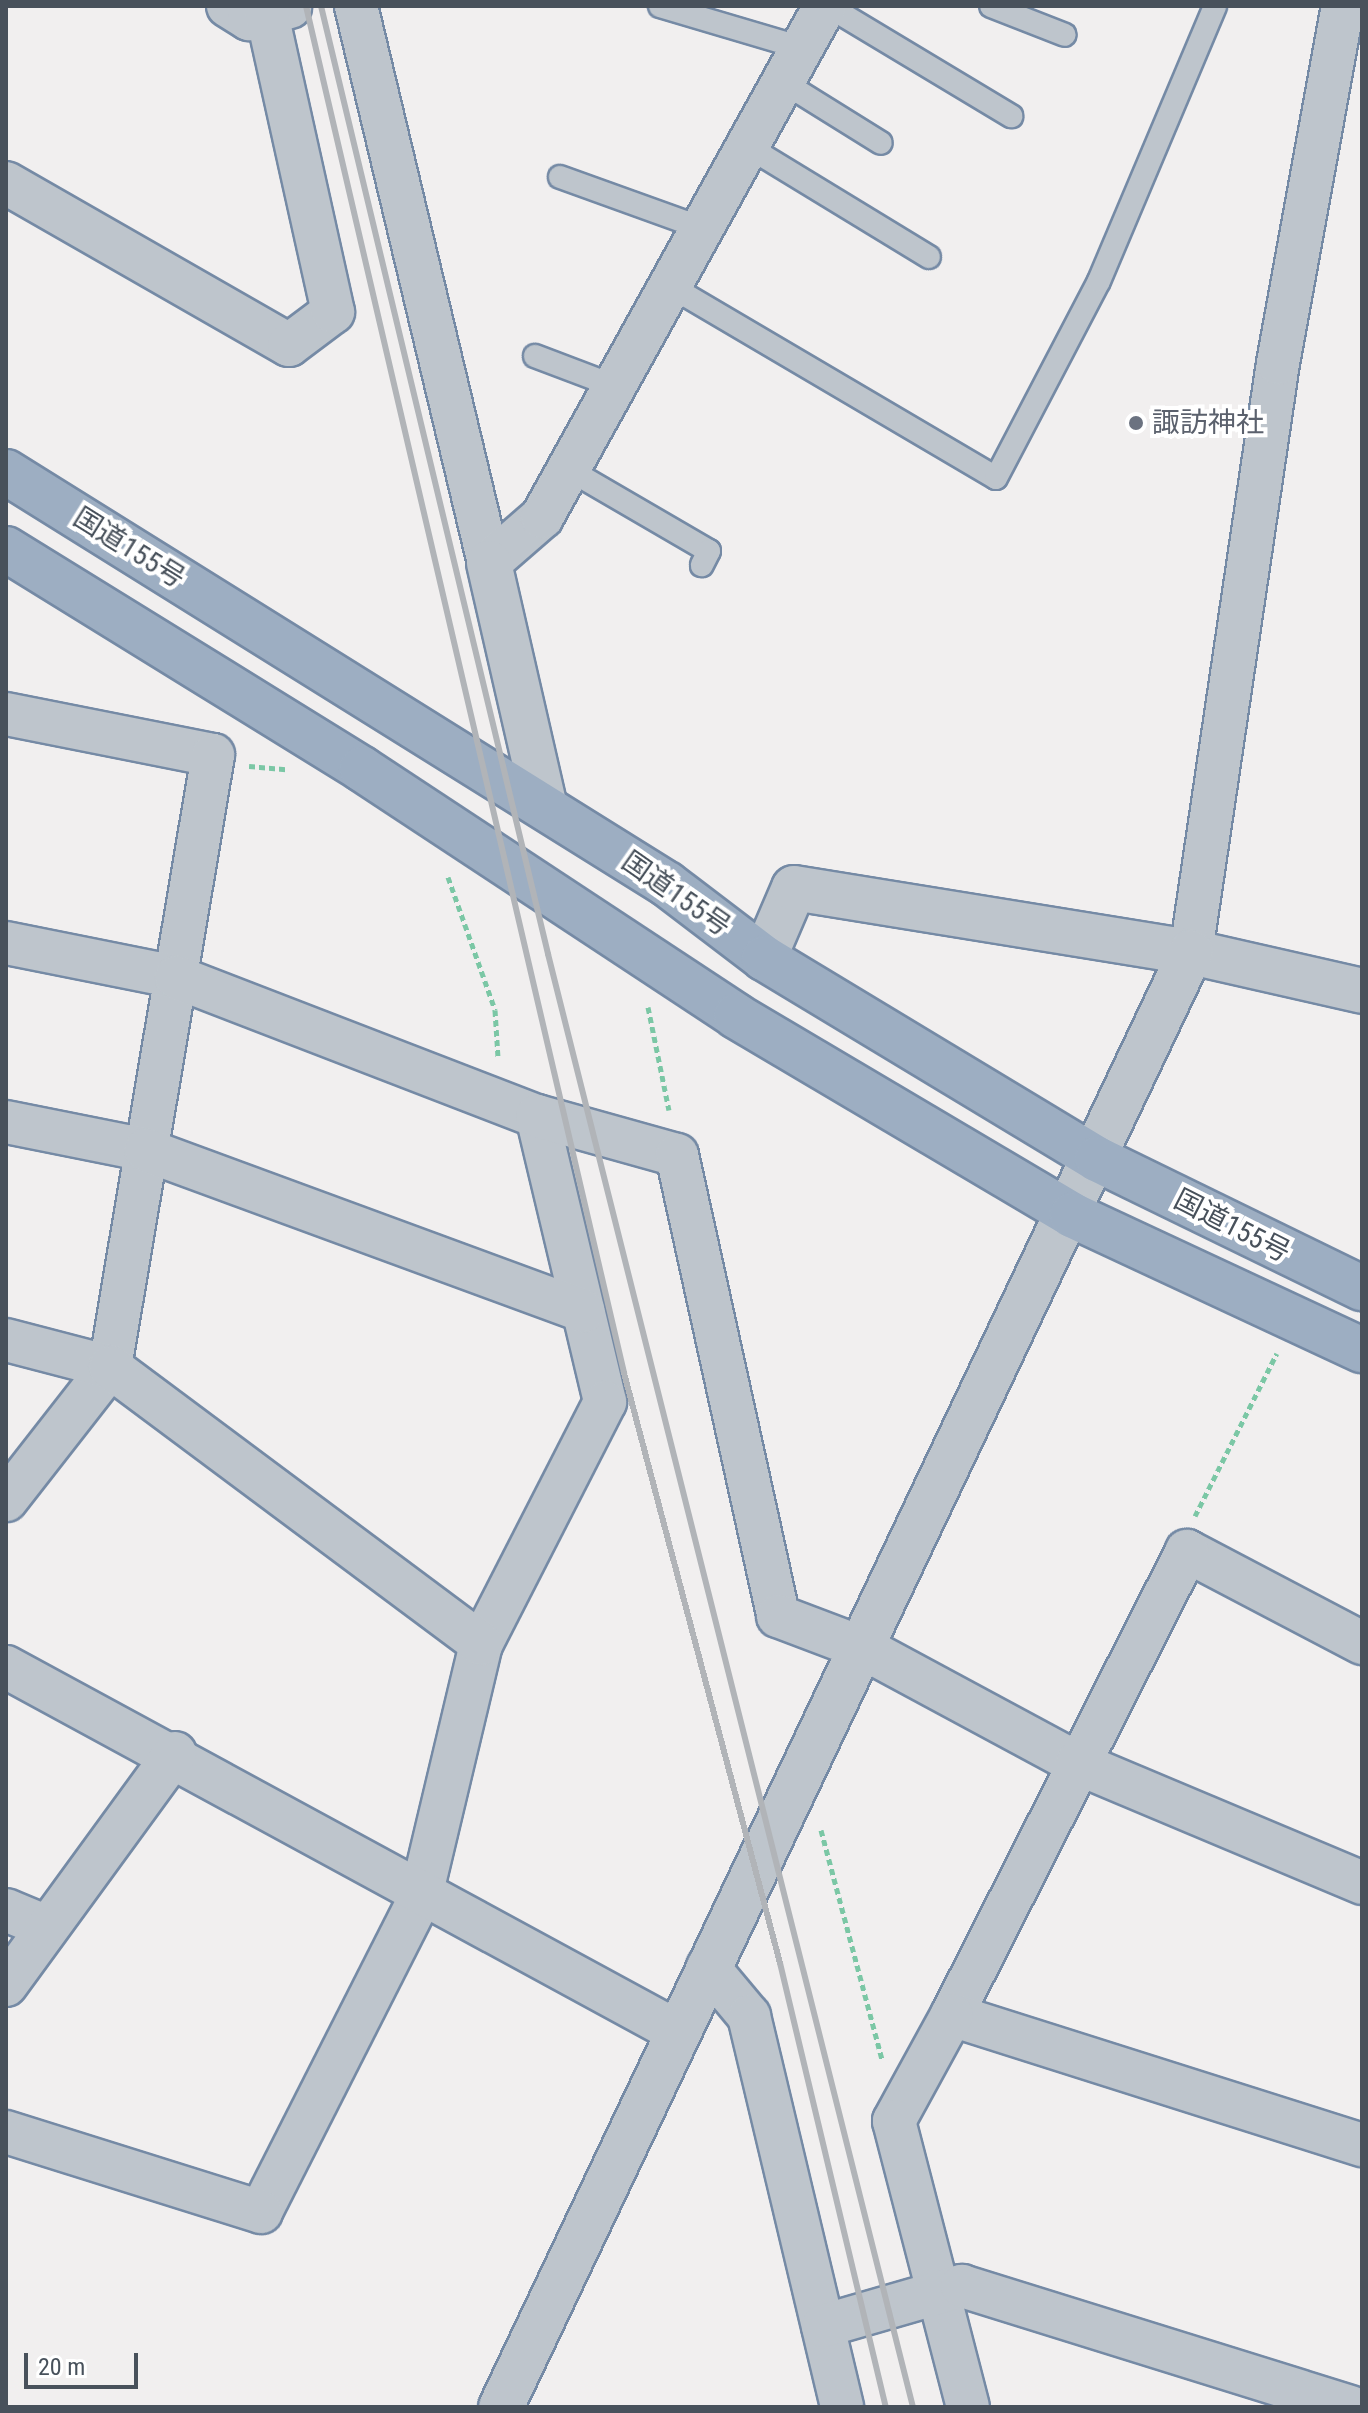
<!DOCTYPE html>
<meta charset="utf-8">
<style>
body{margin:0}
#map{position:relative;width:1368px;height:2413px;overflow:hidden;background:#f1efef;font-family:"Roboto Condensed","Noto Sans JP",sans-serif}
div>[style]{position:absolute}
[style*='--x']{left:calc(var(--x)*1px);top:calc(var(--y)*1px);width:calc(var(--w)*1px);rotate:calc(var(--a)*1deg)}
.path>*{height:5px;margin-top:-2.5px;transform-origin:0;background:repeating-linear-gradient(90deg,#7bc7a5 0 6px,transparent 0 10px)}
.roads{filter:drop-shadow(2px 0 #758aa5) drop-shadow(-2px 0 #758aa5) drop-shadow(0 2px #758aa5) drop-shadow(0 -2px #758aa5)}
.service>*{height:22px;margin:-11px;padding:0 11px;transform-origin:11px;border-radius:11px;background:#bec5cc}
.minor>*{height:42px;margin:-21px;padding:0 21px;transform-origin:21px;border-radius:21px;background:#bec5cc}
.tertiary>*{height:44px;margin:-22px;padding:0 22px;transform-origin:22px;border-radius:22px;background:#bec5cc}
.trunk>*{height:44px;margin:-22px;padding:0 22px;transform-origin:22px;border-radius:22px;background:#9daec2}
.rail>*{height:6px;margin:-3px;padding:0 3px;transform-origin:3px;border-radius:3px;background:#b1b4b8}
.dots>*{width:22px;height:22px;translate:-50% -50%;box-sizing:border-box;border:4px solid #fff;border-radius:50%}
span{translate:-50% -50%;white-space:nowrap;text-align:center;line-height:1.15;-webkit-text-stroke:8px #fff;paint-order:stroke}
.worship-label{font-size:28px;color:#5b616d}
.left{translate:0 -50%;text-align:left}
.street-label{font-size:28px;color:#48515b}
.frame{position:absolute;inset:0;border:8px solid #48515b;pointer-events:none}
.scale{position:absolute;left:24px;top:2353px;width:114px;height:36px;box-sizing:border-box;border:4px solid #48515b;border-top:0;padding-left:10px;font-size:24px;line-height:28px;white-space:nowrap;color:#48515b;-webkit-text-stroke:6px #fff;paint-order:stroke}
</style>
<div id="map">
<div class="path">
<i style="--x:249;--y:766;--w:37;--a:5"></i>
<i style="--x:448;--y:877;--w:141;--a:70.5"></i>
<i style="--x:495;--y:1010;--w:48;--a:86.4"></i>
<i style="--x:648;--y:1007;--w:105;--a:78.5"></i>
<i style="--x:1195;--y:1516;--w:182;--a:-63.3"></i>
<i style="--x:821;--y:1830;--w:238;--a:75.1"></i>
</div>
<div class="roads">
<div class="service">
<i style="--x:660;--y:6;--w:148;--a:16.5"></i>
<i style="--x:828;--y:6;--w:214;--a:31"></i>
<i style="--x:991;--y:6;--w:79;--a:21.4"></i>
<i style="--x:783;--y:82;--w:115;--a:31.9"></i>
<i style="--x:747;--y:146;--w:213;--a:31.4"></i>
<i style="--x:560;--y:177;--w:151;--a:19.8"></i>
<i style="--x:670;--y:286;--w:378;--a:30.5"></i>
<i style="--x:996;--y:478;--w:222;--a:-62.4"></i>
<i style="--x:1099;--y:281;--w:298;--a:-67.1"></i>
<i style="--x:535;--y:356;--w:85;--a:20.8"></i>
<i style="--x:568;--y:469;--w:163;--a:30.2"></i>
<i style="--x:709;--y:551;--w:16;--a:117"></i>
</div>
<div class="minor">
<i style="--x:228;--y:6;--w:25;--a:32"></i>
<i style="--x:249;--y:19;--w:43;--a:-16.3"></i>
<i style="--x:356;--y:6;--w:573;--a:76.57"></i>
<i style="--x:489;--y:563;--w:70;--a:-41"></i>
<i style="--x:542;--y:517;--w:584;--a:-61.02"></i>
<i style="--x:6;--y:183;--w:326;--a:29.8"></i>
<i style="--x:289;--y:345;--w:55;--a:-36.9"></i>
<i style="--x:333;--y:312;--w:313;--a:-102.5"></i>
<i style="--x:6;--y:714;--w:211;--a:11.2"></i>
<i style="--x:213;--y:755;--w:621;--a:99.55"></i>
<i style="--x:110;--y:1367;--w:169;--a:128"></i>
<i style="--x:6;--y:943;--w:173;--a:11.3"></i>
<i style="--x:176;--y:977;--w:387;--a:21.1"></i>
<i style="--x:537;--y:1116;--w:294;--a:76.6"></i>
<i style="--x:605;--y:1402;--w:272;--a:117.1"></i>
<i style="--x:481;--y:1644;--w:259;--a:103.4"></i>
<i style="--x:421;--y:1896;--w:354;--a:116.9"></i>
<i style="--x:261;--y:2212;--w:267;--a:-162.6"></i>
<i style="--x:1191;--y:952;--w:595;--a:-81.6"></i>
<i style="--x:1278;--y:363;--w:363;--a:-79.7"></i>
<i style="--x:537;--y:1116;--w:145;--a:15.6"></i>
<i style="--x:677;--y:1155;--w:472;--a:77.6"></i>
<i style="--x:778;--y:1616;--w:93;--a:20.8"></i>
<i style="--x:865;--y:1649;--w:241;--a:28.3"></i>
<i style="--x:1077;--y:1763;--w:309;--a:22.8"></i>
<i style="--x:6;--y:1122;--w:143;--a:11.3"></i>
<i style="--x:146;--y:1150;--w:466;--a:20.2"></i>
<i style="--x:6;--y:1340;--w:107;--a:14.6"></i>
<i style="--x:110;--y:1367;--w:463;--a:36.7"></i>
<i style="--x:1362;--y:1643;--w:198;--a:-152.3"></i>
<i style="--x:1187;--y:1551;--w:520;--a:116.86"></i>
<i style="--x:952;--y:2015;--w:430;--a:17.6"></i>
<i style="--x:6;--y:1667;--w:762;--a:28.51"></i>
<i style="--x:6;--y:1910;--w:44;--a:22.5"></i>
<i style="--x:708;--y:1967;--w:64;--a:50.1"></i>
<i style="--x:749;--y:2016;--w:402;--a:76.6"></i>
<i style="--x:6;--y:1985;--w:287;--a:-53.9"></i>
<i style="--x:952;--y:2015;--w:121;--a:118.7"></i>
<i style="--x:894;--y:2121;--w:295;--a:75.5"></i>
<i style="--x:823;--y:2326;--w:145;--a:-16.1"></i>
<i style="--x:962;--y:2286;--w:407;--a:17.3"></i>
</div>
<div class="tertiary">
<i style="--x:489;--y:563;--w:250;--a:77.1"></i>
<i style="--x:764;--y:958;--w:76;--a:-66.8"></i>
<i style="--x:794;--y:888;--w:402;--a:9.2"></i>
<i style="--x:1191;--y:952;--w:175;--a:12.8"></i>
<i style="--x:501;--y:2407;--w:1610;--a:-64.63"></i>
</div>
<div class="trunk">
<i style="--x:6;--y:472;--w:779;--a:31.94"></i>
<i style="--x:667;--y:884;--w:122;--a:37.3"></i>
<i style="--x:764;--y:958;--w:389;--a:31.1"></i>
<i style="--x:1097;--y:1159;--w:295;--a:26"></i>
<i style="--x:6;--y:549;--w:418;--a:31.7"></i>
<i style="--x:362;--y:769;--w:448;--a:33.4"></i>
<i style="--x:736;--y:1016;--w:391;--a:30.6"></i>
<i style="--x:1072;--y:1215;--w:320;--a:25"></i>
</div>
</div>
<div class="rail">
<i style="--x:306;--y:6;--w:1404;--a:76.9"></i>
<i style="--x:624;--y:1373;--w:610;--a:75.19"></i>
<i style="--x:780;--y:1963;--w:456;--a:76.6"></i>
<i style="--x:321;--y:6;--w:975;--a:76.53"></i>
<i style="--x:548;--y:954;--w:1498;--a:75.9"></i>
</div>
<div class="dots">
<i style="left:1136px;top:423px;background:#6b7280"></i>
</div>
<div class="worship-label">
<span class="left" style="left:1152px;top:423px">諏訪神社</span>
</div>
<div class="street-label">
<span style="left:129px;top:548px;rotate:32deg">国道155号</span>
<span style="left:676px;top:894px;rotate:35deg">国道155号</span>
<span style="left:1232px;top:1226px;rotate:27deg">国道155号</span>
</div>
<div class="frame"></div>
<div class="scale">20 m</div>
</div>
